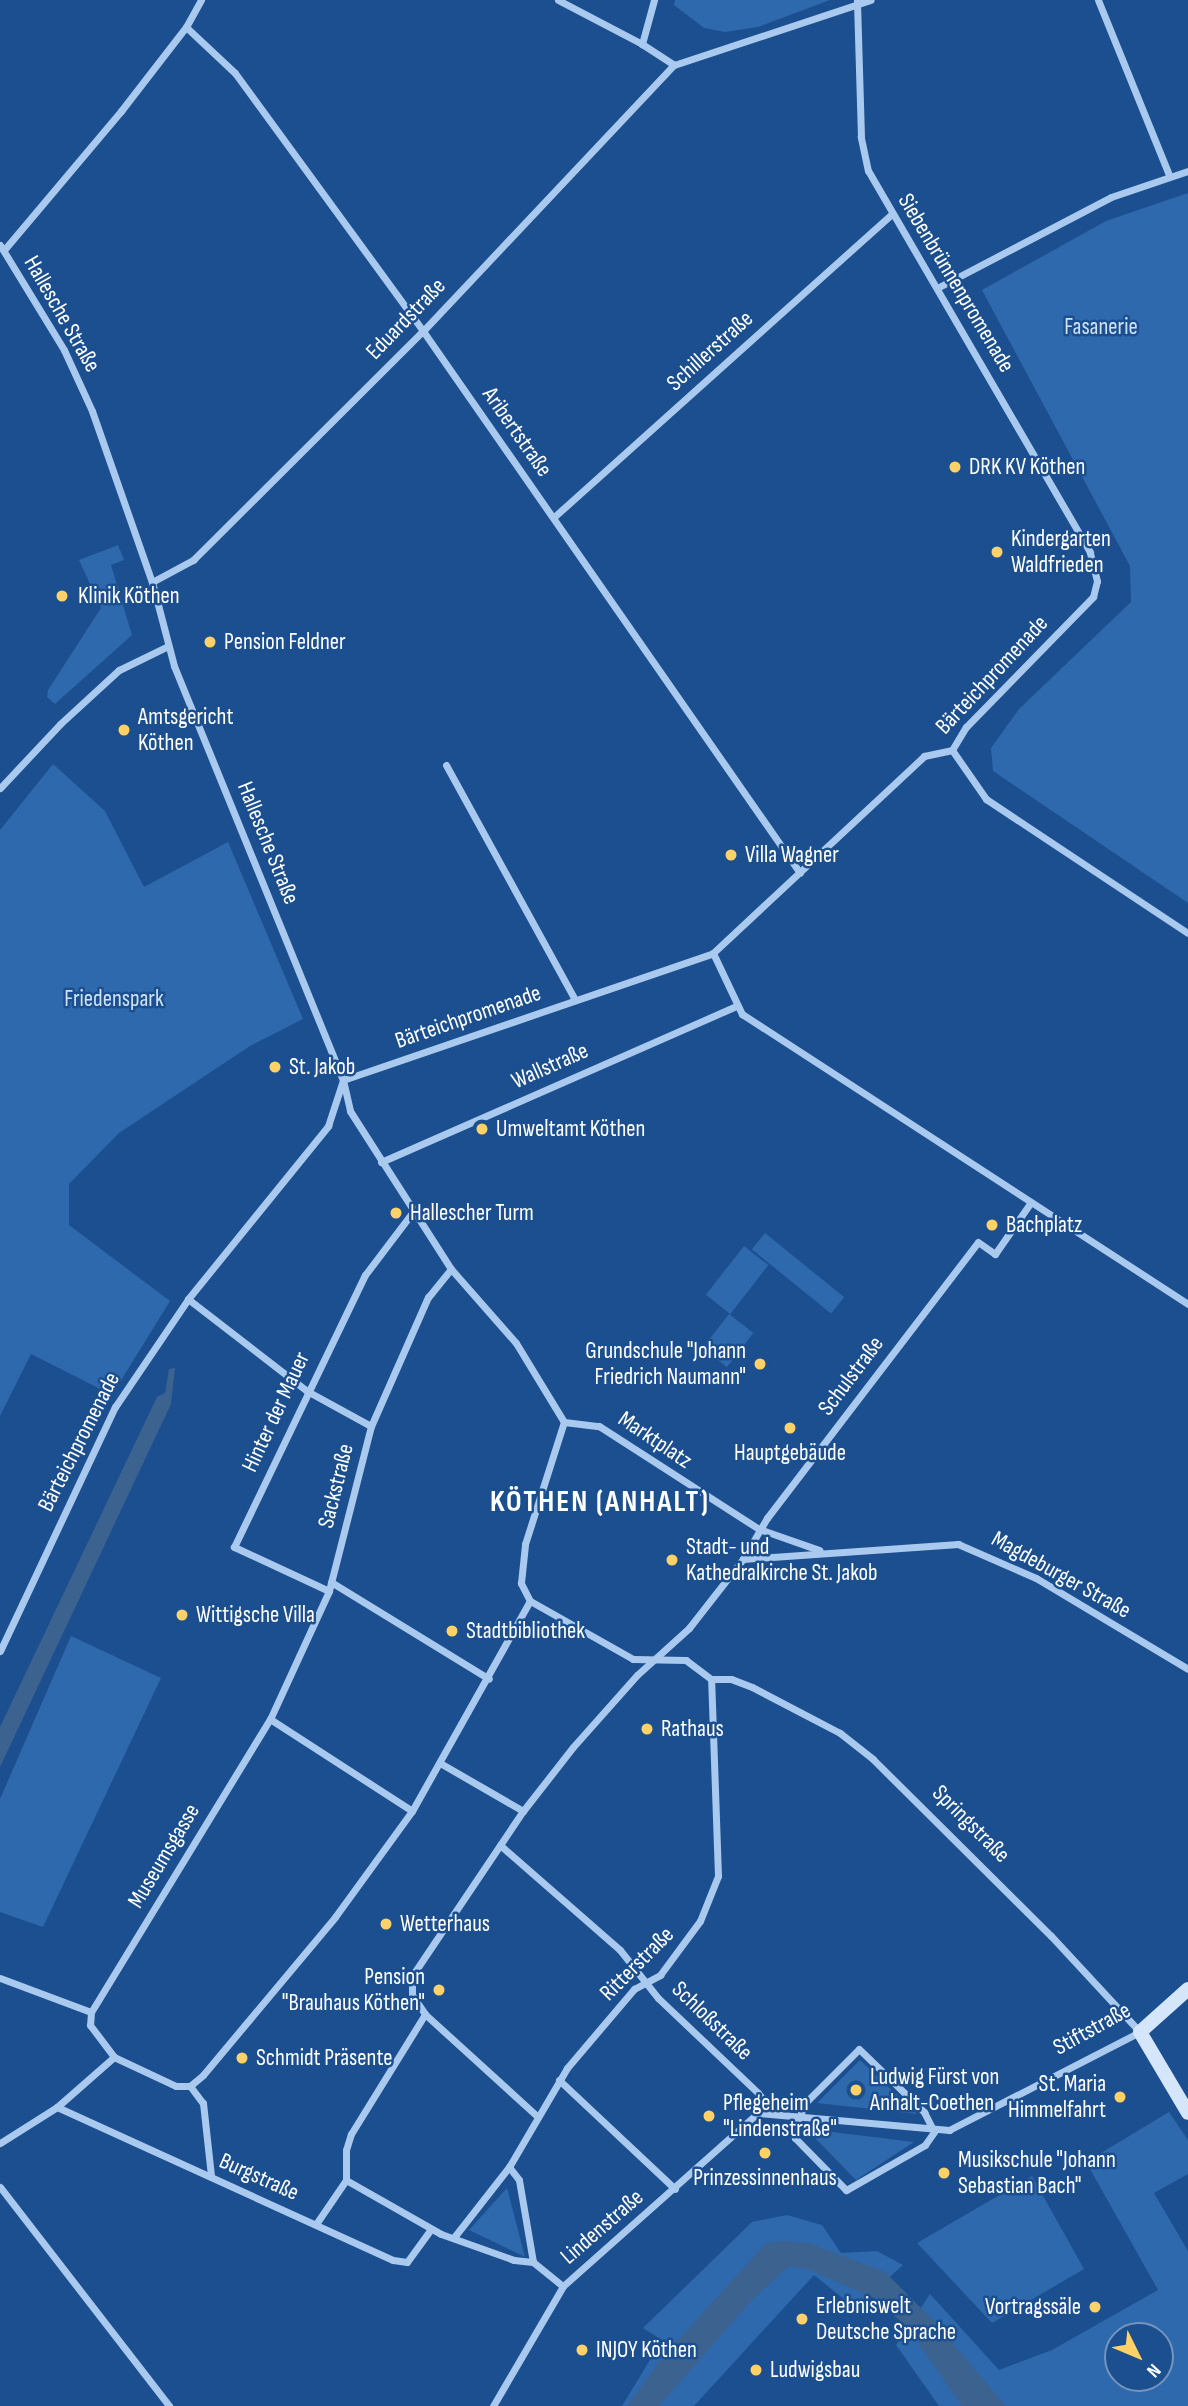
<!DOCTYPE html>
<meta charset="utf-8">
<style>
body{margin:0}
#map{position:relative;width:1188px;height:2406px;overflow:hidden;background:#1b4f8f;font-family:"Sofia Sans Condensed",sans-serif}
div>[style]{position:absolute}
[style*='--x']{left:calc(var(--x)*1px);top:calc(var(--y)*1px);width:calc(var(--w)*1px);rotate:calc(var(--a)*1deg)}
.green>*{inset:0;background:#2e69ad;transform-origin:0 0}
.water>*{inset:0;background:#3c6290}
.street>*{height:7px;margin:-3.5px;padding:0 3.5px;transform-origin:3.5px;border-radius:3.5px;background:#a9c9ee}
.secondary>*{height:14px;margin:-7px;padding:0 7px;transform-origin:7px;border-radius:7px;background:#d6e6fa}
.dots>*{width:19px;height:19px;translate:-50% -50%;box-sizing:border-box;border:4px solid #1b4f8f;border-radius:50%}
span{translate:-50% -50%;white-space:nowrap;text-align:center;line-height:1.15;-webkit-text-stroke:5px #1b4f8f;paint-order:stroke}
.street-label{font-size:23px;color:#fff}
.park-label{font-size:23px;color:#cfe3fa}
.poi-label{font-size:23px;color:#fff}
.left{translate:0 -50%;text-align:left}
.right{translate:-100% -50%;text-align:right}
.district-label{font-size:30px;color:#fff;font-weight:700;letter-spacing:2px}
.north{position:absolute;left:1104px;top:2322px;width:70px;height:70px;box-sizing:border-box;background:#1b4f8f;border:2px solid #7695bc;border-radius:50%;rotate:133deg;font-size:19px;font-weight:700;line-height:28px;text-align:center;color:#fff}
.north::after{content:'';display:block;margin:auto;width:24px;height:32px;background:#ffd166;clip-path:polygon(50% 0,100% 100%,50% 72%,0 100%)}
</style>
<div id="map">
<div class="green">
<i style="clip-path:polygon(675px 0,830px 0,758px 27px,725px 32px,704px 28px,674px 5px)"></i>
<i style="clip-path:polygon(1188px 193px,1188px 903px,993px 771px,991px 748px,1019px 709px,1131px 602px,1130px 566px,982px 290px,1106px 221px)"></i>
<i style="clip-path:polygon(118px 545px,124px 560px,111px 565px,132px 635px,55px 704px,47px 697px,48px 690px,101px 608px,79px 560px)"></i>
<i style="clip-path:polygon(53px 764px,105px 811px,144px 887px,228px 842px,303px 1019px,250px 1046px,119px 1133px,69px 1184px,69px 1225px,170px 1301px,112px 1395px,31px 1354px,0 1416px,0 830px)"></i>
<i style="left:765px;top:1233px;width:102px;height:21px;rotate:39deg"></i>
<i style="left:744px;top:1246px;width:31px;height:62px;rotate:38deg"></i>
<i style="left:729px;top:1314px;width:31px;height:43px;rotate:38deg"></i>
<i style="clip-path:polygon(71px 1636px,161px 1678px,43px 1927px,0 1912px,0 1799px)"></i>
<i style="clip-path:polygon(860px 2060px,917px 2114px,817px 2103px)"></i>
<i style="clip-path:polygon(evenodd,1169px 2112px,1188px 2140px,1188px 2174px,1154px 2193px,1188px 2251px,1188px 2406px,939px 2406px,896px 2345px,930px 2294px,999px 2370px,1052px 2350px,1158px 2290px,1086px 2162px,1169px 2112px,1118px 2336px,1160px 2336px,1160px 2378px,1118px 2378px,1118px 2336px)"></i>
<i style="clip-path:polygon(816px 2130px,914px 2142px,856px 2180px,815px 2138px)"></i>
<i style="clip-path:polygon(1032px 2176px,1084px 2269px,992px 2323px,917px 2243px)"></i>
<i style="clip-path:polygon(507px 2188px,525px 2257px,469px 2230px)"></i>
<i style="clip-path:polygon(787px 2215px,822px 2225px,841px 2253px,877px 2251px,903px 2265px,855px 2308px,814px 2275px,694px 2406px,622px 2406px,662px 2340px,643px 2328px,752px 2222px)"></i>
</div>
<div class="water">
<i style="clip-path:polygon(175px 1368px,171px 1404px,0 1767px,0 1727px,157px 1397px,165px 1393px,169px 1369px)"></i>
<i style="clip-path:polygon(784px 2241px,809px 2243px,885px 2272px,931px 2318px,1006px 2406px,962px 2406px,907px 2327px,874px 2298px,807px 2269px,789px 2266px,751px 2301px,659px 2406px,627px 2406px,662px 2358px,766px 2243px)"></i>
</div>
<div class="street">
<i style="--x:558;--y:0;--w:95;--a:27.6"></i>
<i style="--x:654;--y:0;--w:46;--a:105.3"></i>
<i style="--x:642;--y:44;--w:38;--a:33"></i>
<i style="--x:1098;--y:0;--w:189;--a:67.9"></i>
<i style="--x:186;--y:27;--w:67;--a:43.2"></i>
<i style="--x:235;--y:73;--w:319;--a:53.9"></i>
<i style="--x:423;--y:331;--w:660;--a:55.18"></i>
<i style="--x:0;--y:245;--w:123;--a:58.6"></i>
<i style="--x:64;--y:350;--w:67;--a:65.3"></i>
<i style="--x:92;--y:411;--w:181;--a:70.7"></i>
<i style="--x:152;--y:582;--w:87;--a:75.3"></i>
<i style="--x:174;--y:666;--w:447;--a:67.8"></i>
<i style="--x:343;--y:1080;--w:32;--a:77"></i>
<i style="--x:350;--y:1111;--w:188;--a:57.4"></i>
<i style="--x:451;--y:1269;--w:98;--a:48.7"></i>
<i style="--x:516;--y:1343;--w:92;--a:58.7"></i>
<i style="--x:4;--y:250;--w:182;--a:-49.9"></i>
<i style="--x:121;--y:111;--w:106;--a:-52.3"></i>
<i style="--x:186;--y:27;--w:31;--a:-61"></i>
<i style="--x:939;--y:287;--w:194;--a:-27.6"></i>
<i style="--x:1111;--y:197;--w:81;--a:-18.7"></i>
<i style="--x:554;--y:517;--w:454;--a:-41.9"></i>
<i style="--x:152;--y:582;--w:47;--a:-28.2"></i>
<i style="--x:193;--y:560;--w:325;--a:-44.9"></i>
<i style="--x:423;--y:331;--w:366;--a:-46.7"></i>
<i style="--x:674;--y:65;--w:207;--a:-18.3"></i>
<i style="--x:952;--y:750;--w:60;--a:55.2"></i>
<i style="--x:986;--y:799;--w:242;--a:33.6"></i>
<i style="--x:446;--y:765;--w:268;--a:61.2"></i>
<i style="--x:0;--y:788;--w:88;--a:-46.8"></i>
<i style="--x:60;--y:724;--w:80;--a:-42.5"></i>
<i style="--x:119;--y:670;--w:55;--a:-26.1"></i>
<i style="--x:713;--y:953;--w:68;--a:64.6"></i>
<i style="--x:742;--y:1014;--w:532;--a:33.03"></i>
<i style="--x:343;--y:1080;--w:391;--a:-18.9"></i>
<i style="--x:713;--y:953;--w:289;--a:-43"></i>
<i style="--x:924;--y:756;--w:29;--a:-12"></i>
<i style="--x:952;--y:750;--w:27;--a:-59"></i>
<i style="--x:966;--y:727;--w:182;--a:-45.7"></i>
<i style="--x:1093;--y:597;--w:16;--a:-76"></i>
<i style="--x:1097;--y:581;--w:30;--a:-104"></i>
<i style="--x:1090;--y:552;--w:441;--a:-120.2"></i>
<i style="--x:868;--y:171;--w:35;--a:-102"></i>
<i style="--x:861;--y:137;--w:137;--a:-91.7"></i>
<i style="--x:381;--y:1162;--w:388;--a:-23.7"></i>
<i style="--x:451;--y:1269;--w:36;--a:129"></i>
<i style="--x:428;--y:1297;--w:141;--a:113.8"></i>
<i style="--x:371;--y:1426;--w:170;--a:104.3"></i>
<i style="--x:329;--y:1591;--w:141;--a:114.7"></i>
<i style="--x:270;--y:1719;--w:343;--a:121.4"></i>
<i style="--x:91;--y:2012;--w:13;--a:94"></i>
<i style="--x:90;--y:2025;--w:40;--a:53"></i>
<i style="--x:114;--y:2057;--w:68;--a:25.1"></i>
<i style="--x:176;--y:2086;--w:14;--a:0"></i>
<i style="--x:190;--y:2086;--w:17;--a:-40"></i>
<i style="--x:203;--y:2075;--w:206;--a:-50.1"></i>
<i style="--x:335;--y:1917;--w:131;--a:-54"></i>
<i style="--x:412;--y:1811;--w:241;--a:-60.7"></i>
<i style="--x:188;--y:1299;--w:150;--a:37.7"></i>
<i style="--x:307;--y:1391;--w:73;--a:28.7"></i>
<i style="--x:564;--y:1422;--w:35;--a:7"></i>
<i style="--x:599;--y:1426;--w:190;--a:32.8"></i>
<i style="--x:759;--y:1529;--w:64;--a:19.3"></i>
<i style="--x:743;--y:1559;--w:216;--a:-4"></i>
<i style="--x:958;--y:1544;--w:85;--a:23.6"></i>
<i style="--x:1036;--y:1578;--w:177;--a:30.9"></i>
<i style="--x:331;--y:1582;--w:185;--a:31.5"></i>
<i style="--x:329;--y:1591;--w:105;--a:-155.1"></i>
<i style="--x:234;--y:1547;--w:302;--a:-64.3"></i>
<i style="--x:365;--y:1275;--w:83;--a:-52.9"></i>
<i style="--x:0;--y:1651;--w:270;--a:-64.8"></i>
<i style="--x:115;--y:1407;--w:130;--a:-55.9"></i>
<i style="--x:188;--y:1299;--w:223;--a:-51"></i>
<i style="--x:328;--y:1126;--w:48;--a:-71.9"></i>
<i style="--x:270;--y:1719;--w:169;--a:32.9"></i>
<i style="--x:440;--y:1763;--w:96;--a:30"></i>
<i style="--x:500;--y:1845;--w:159;--a:41.2"></i>
<i style="--x:620;--y:1950;--w:61;--a:51.6"></i>
<i style="--x:658;--y:1998;--w:138;--a:43.5"></i>
<i style="--x:758;--y:2093;--w:25;--a:53"></i>
<i style="--x:0;--y:1978;--w:97;--a:20.5"></i>
<i style="--x:859;--y:2049;--w:91;--a:44.1"></i>
<i style="--x:924;--y:2112;--w:22;--a:63"></i>
<i style="--x:934;--y:2132;--w:16;--a:125"></i>
<i style="--x:925;--y:2145;--w:91;--a:150.3"></i>
<i style="--x:846;--y:2190;--w:73;--a:-134.4"></i>
<i style="--x:795;--y:2138;--w:11;--a:-90"></i>
<i style="--x:795;--y:2127;--w:26;--a:-67"></i>
<i style="--x:805;--y:2103;--w:76;--a:-45"></i>
<i style="--x:559;--y:2080;--w:159;--a:43.2"></i>
<i style="--x:190;--y:2086;--w:21;--a:53"></i>
<i style="--x:203;--y:2103;--w:73;--a:83.7"></i>
<i style="--x:57;--y:2107;--w:369;--a:24.5"></i>
<i style="--x:393;--y:2260;--w:14;--a:8"></i>
<i style="--x:407;--y:2262;--w:41;--a:-54"></i>
<i style="--x:538;--y:2117;--w:153;--a:-137.7"></i>
<i style="--x:425;--y:2014;--w:23;--a:-124"></i>
<i style="--x:412;--y:1995;--w:19;--a:-90"></i>
<i style="--x:412;--y:1976;--w:199;--a:-56.1"></i>
<i style="--x:523;--y:1811;--w:81;--a:-52"></i>
<i style="--x:573;--y:1747;--w:96;--a:-48.4"></i>
<i style="--x:637;--y:1675;--w:70;--a:-42.1"></i>
<i style="--x:689;--y:1628;--w:88;--a:-52"></i>
<i style="--x:743;--y:1559;--w:48;--a:-59.7"></i>
<i style="--x:767;--y:1518;--w:347;--a:-52.6"></i>
<i style="--x:978;--y:1242;--w:21;--a:35"></i>
<i style="--x:995;--y:1254;--w:63;--a:-55.3"></i>
<i style="--x:0;--y:2143;--w:67;--a:-32.3"></i>
<i style="--x:57;--y:2107;--w:76;--a:-41.3"></i>
<i style="--x:509;--y:2167;--w:16;--a:52"></i>
<i style="--x:519;--y:2180;--w:83;--a:80.3"></i>
<i style="--x:346;--y:2180;--w:109;--a:29.6"></i>
<i style="--x:441;--y:2234;--w:77;--a:19.6"></i>
<i style="--x:514;--y:2260;--w:19;--a:6"></i>
<i style="--x:533;--y:2262;--w:38;--a:39"></i>
<i style="--x:0;--y:2187;--w:277;--a:52.3"></i>
<i style="--x:316;--y:2224;--w:53;--a:-55.7"></i>
<i style="--x:346;--y:2180;--w:30;--a:-90"></i>
<i style="--x:346;--y:2150;--w:17;--a:-73"></i>
<i style="--x:351;--y:2134;--w:141;--a:-58.3"></i>
<i style="--x:455;--y:2236;--w:88;--a:-52"></i>
<i style="--x:509;--y:2167;--w:115;--a:-59.6"></i>
<i style="--x:567;--y:2068;--w:104;--a:-49.7"></i>
<i style="--x:634;--y:1989;--w:30;--a:-28"></i>
<i style="--x:660;--y:1975;--w:67;--a:-53.5"></i>
<i style="--x:700;--y:1921;--w:48;--a:-68.2"></i>
<i style="--x:718;--y:1876;--w:197;--a:-92"></i>
<i style="--x:493;--y:2406;--w:139;--a:-59.7"></i>
<i style="--x:563;--y:2286;--w:261;--a:-41.6"></i>
<i style="--x:758;--y:2113;--w:192;--a:5.1"></i>
<i style="--x:949;--y:2130;--w:215;--a:-27.2"></i>
<i style="--x:1140;--y:2032;--w:131;--a:-132.8"></i>
<i style="--x:1051;--y:1936;--w:251;--a:-135.2"></i>
<i style="--x:873;--y:1759;--w:42;--a:-141.8"></i>
<i style="--x:840;--y:1733;--w:99;--a:-152.4"></i>
<i style="--x:752;--y:1687;--w:22;--a:-159"></i>
<i style="--x:731;--y:1679;--w:20;--a:180"></i>
<i style="--x:711;--y:1679;--w:31;--a:-143"></i>
<i style="--x:686;--y:1660;--w:53;--a:-178.9"></i>
<i style="--x:633;--y:1659;--w:118;--a:-150.6"></i>
<i style="--x:530;--y:1601;--w:20;--a:-117"></i>
<i style="--x:521;--y:1583;--w:39;--a:-84"></i>
<i style="--x:525;--y:1544;--w:128;--a:-72.3"></i>
</div>
<div class="secondary">
<i style="--x:1188;--y:1989;--w:64;--a:138.1"></i>
<i style="--x:1140;--y:2032;--w:94;--a:59.3"></i>
</div>
<div class="dots">
<i style="left:955px;top:467px;background:#ffd166"></i>
<i style="left:997px;top:552px;background:#ffd166"></i>
<i style="left:62px;top:596px;background:#ffd166"></i>
<i style="left:210px;top:642px;background:#ffd166"></i>
<i style="left:124px;top:730px;background:#ffd166"></i>
<i style="left:731px;top:855px;background:#ffd166"></i>
<i style="left:275px;top:1067px;background:#ffd166"></i>
<i style="left:482px;top:1129px;background:#ffd166"></i>
<i style="left:396px;top:1213px;background:#ffd166"></i>
<i style="left:992px;top:1225px;background:#ffd166"></i>
<i style="left:760px;top:1364px;background:#ffd166"></i>
<i style="left:790px;top:1428px;background:#ffd166"></i>
<i style="left:672px;top:1560px;background:#ffd166"></i>
<i style="left:182px;top:1615px;background:#ffd166"></i>
<i style="left:452px;top:1631px;background:#ffd166"></i>
<i style="left:647px;top:1729px;background:#ffd166"></i>
<i style="left:386px;top:1924px;background:#ffd166"></i>
<i style="left:439px;top:1990px;background:#ffd166"></i>
<i style="left:242px;top:2058px;background:#ffd166"></i>
<i style="left:856px;top:2090px;background:#ffd166"></i>
<i style="left:1120px;top:2097px;background:#ffd166"></i>
<i style="left:709px;top:2116px;background:#ffd166"></i>
<i style="left:765px;top:2153px;background:#ffd166"></i>
<i style="left:944px;top:2173px;background:#ffd166"></i>
<i style="left:1095px;top:2307px;background:#ffd166"></i>
<i style="left:802px;top:2319px;background:#ffd166"></i>
<i style="left:582px;top:2350px;background:#ffd166"></i>
<i style="left:756px;top:2370px;background:#ffd166"></i>
</div>
<div class="street-label">
<span style="left:956px;top:283px;rotate:59deg">Siebenbrünnenpromenade</span>
<span style="left:62px;top:314px;rotate:60deg">Hallesche Straße</span>
<span style="left:406px;top:319px;rotate:-46deg">Eduardstraße</span>
<span style="left:710px;top:351px;rotate:-42deg">Schillerstraße</span>
<span style="left:517px;top:432px;rotate:55deg">Aribertstraße</span>
<span style="left:992px;top:675px;rotate:-47deg">Bärteichpromenade</span>
<span style="left:268px;top:843px;rotate:68deg">Hallesche Straße</span>
<span style="left:468px;top:1017px;rotate:-19deg">Bärteichpromenade</span>
<span style="left:550px;top:1066px;rotate:-24deg">Wallstraße</span>
<span style="left:851px;top:1376px;rotate:-53deg">Schulstraße</span>
<span style="left:276px;top:1412px;rotate:-65deg">Hinter der Mauer</span>
<span style="left:655px;top:1440px;rotate:34deg">Marktplatz</span>
<span style="left:79px;top:1442px;rotate:-63deg">Bärteichpromenade</span>
<span style="left:336px;top:1486px;rotate:-76deg">Sackstraße</span>
<span style="left:1061px;top:1575px;rotate:29deg">Magdeburger Straße</span>
<span style="left:971px;top:1824px;rotate:45deg">Springstraße</span>
<span style="left:164px;top:1856px;rotate:-59deg">Museumsgasse</span>
<span style="left:637px;top:1964px;rotate:-45deg">Ritterstraße</span>
<span style="left:712px;top:2021px;rotate:44deg">Schloßstraße</span>
<span style="left:1092px;top:2029px;rotate:-29deg">Stiftstraße</span>
<span style="left:259px;top:2177px;rotate:24deg">Burgstraße</span>
<span style="left:602px;top:2227px;rotate:-41deg">Lindenstraße</span>
</div>
<div class="park-label">
<span style="left:1101px;top:327px">Fasanerie</span>
<span style="left:114px;top:999px">Friedenspark</span>
</div>
<div class="poi-label">
<span class="left" style="left:969px;top:467px">DRK KV Köthen</span>
<span class="left" style="left:1011px;top:552px">Kindergarten<br>Waldfrieden</span>
<span class="left" style="left:78px;top:596px">Klinik Köthen</span>
<span class="left" style="left:224px;top:642px">Pension Feldner</span>
<span class="left" style="left:138px;top:730px">Amtsgericht<br>Köthen</span>
<span class="left" style="left:745px;top:855px">Villa Wagner</span>
<span class="left" style="left:289px;top:1067px">St. Jakob</span>
<span class="left" style="left:496px;top:1129px">Umweltamt Köthen</span>
<span class="left" style="left:410px;top:1213px">Hallescher Turm</span>
<span class="left" style="left:1006px;top:1225px">Bachplatz</span>
<span class="right" style="left:746px;top:1364px">Grundschule "Johann<br>Friedrich Naumann"</span>
<span style="left:790px;top:1453px">Hauptgebäude</span>
<span class="left" style="left:686px;top:1560px">Stadt- und<br>Kathedralkirche St. Jakob</span>
<span class="left" style="left:196px;top:1615px">Wittigsche Villa</span>
<span class="left" style="left:466px;top:1631px">Stadtbibliothek</span>
<span class="left" style="left:661px;top:1729px">Rathaus</span>
<span class="left" style="left:400px;top:1924px">Wetterhaus</span>
<span class="right" style="left:425px;top:1990px">Pension<br>"Brauhaus Köthen"</span>
<span class="left" style="left:256px;top:2058px">Schmidt Präsente</span>
<span class="left" style="left:870px;top:2090px">Ludwig Fürst von<br>Anhalt-Coethen</span>
<span class="right" style="left:1106px;top:2097px">St. Maria<br>Himmelfahrt</span>
<span class="left" style="left:723px;top:2116px">Pflegeheim<br>"Lindenstraße"</span>
<span class="left" style="left:958px;top:2173px">Musikschule "Johann<br>Sebastian Bach"</span>
<span style="left:765px;top:2178px">Prinzessinnenhaus</span>
<span class="left" style="left:816px;top:2319px">Erlebniswelt<br>Deutsche Sprache</span>
<span class="right" style="left:1081px;top:2307px">Vortragssäle</span>
<span class="left" style="left:596px;top:2350px">INJOY Köthen</span>
<span class="left" style="left:770px;top:2370px">Ludwigsbau</span>
</div>
<div class="district-label">
<span style="left:600px;top:1502px">KÖTHEN (ANHALT)</span>
</div>
<div class="north">N</div>
</div>
